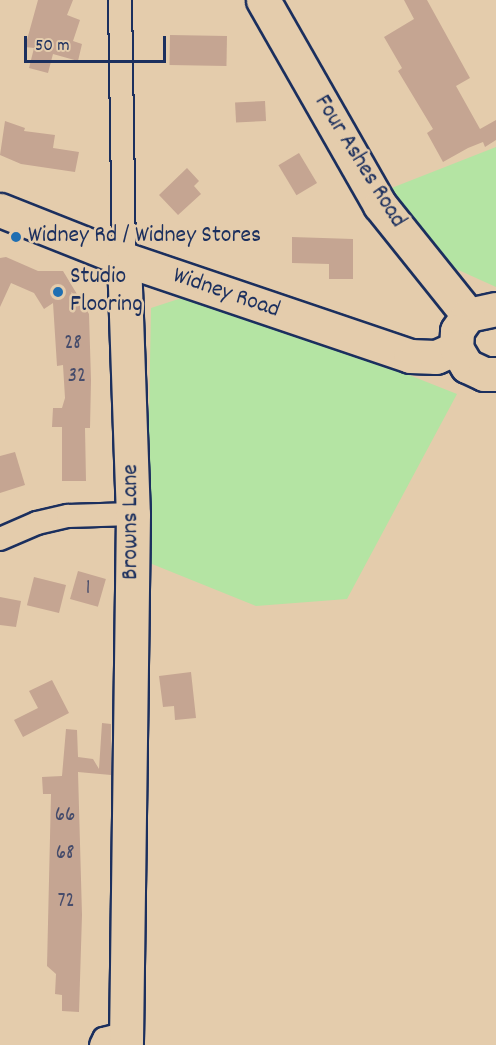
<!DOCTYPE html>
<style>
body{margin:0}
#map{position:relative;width:496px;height:1045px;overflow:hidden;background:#e4ccac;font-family:Dekko,sans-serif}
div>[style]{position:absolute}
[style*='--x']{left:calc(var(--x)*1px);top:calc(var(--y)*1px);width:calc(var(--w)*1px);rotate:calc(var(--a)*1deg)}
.green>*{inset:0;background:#b4e4a3}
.building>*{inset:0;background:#c5a592;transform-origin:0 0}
.roads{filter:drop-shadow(2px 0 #1b2f5e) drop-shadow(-2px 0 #1b2f5e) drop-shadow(0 2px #1b2f5e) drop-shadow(0 -2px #1b2f5e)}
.street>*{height:22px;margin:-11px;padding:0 11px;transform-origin:11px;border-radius:11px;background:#e4ccac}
.secondary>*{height:33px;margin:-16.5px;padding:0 16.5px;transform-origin:16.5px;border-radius:16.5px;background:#e4ccac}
.dots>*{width:16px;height:16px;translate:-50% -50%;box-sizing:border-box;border:3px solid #e4ccac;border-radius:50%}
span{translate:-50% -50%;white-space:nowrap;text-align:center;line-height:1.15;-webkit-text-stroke:5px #e4ccac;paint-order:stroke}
.number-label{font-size:21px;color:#464c6b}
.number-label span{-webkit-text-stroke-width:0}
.street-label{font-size:24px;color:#1b2f5e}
.poi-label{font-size:24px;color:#1b2f5e}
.left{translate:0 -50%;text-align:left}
.scale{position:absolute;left:24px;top:36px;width:142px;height:27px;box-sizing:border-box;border:3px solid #1b2f5e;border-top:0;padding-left:8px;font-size:18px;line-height:21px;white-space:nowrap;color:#1b2f5e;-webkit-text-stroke:4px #e4ccac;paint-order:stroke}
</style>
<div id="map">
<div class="green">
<i style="clip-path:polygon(496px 147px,496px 287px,454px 268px,389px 189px)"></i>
<i style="clip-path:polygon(200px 292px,457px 394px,347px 599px,256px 606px,142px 560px,147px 524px,151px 308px)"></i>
</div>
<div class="building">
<i style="clip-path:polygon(38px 0,73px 0,67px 15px,80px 20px,73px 41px,82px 44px,78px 61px,53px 54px,48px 73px,29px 68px,34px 48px,25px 47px)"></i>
<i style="clip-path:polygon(404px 0,427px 0,470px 78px,456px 86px,480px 129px,496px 120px,496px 140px,485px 147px,483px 142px,468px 148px,443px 162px,427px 133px,433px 129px,398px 71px,402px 68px,384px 37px,414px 19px)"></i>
<i style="left:170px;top:35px;width:57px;height:30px;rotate:1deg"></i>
<i style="left:265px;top:101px;width:20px;height:30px;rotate:87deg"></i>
<i style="clip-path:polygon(5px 121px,25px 128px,24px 131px,55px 135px,53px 148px,79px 152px,75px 172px,21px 164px,0 155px)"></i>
<i style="left:299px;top:153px;width:35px;height:24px;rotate:59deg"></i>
<i style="clip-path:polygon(187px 168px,199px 181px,194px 186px,201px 194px,178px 215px,159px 195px)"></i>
<i style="clip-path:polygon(292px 237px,353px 239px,353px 279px,329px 279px,329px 264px,292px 263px)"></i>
<i style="clip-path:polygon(6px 257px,38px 271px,63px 271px,89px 314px,91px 380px,90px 428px,85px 428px,86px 481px,62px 481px,62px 427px,52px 427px,53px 408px,62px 408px,65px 398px,63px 365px,57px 366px,53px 303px,44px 309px,34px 293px,11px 283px,0 307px,0 258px)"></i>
<i style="clip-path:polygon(15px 452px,25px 485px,0 493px,0 456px)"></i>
<i style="left:78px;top:571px;width:29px;height:29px;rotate:16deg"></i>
<i style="left:34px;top:577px;width:33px;height:29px;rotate:14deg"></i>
<i style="clip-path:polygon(0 597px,21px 601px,16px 627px,0 625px)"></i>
<i style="clip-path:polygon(191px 672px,196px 718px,175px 720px,174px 706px,163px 707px,159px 676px)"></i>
<i style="clip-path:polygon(52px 680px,69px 713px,23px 737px,14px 720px,38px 708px,29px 691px)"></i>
<i style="clip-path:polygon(102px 723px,111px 724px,111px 775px,78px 772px,82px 915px,79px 1012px,62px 1011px,62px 995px,55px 994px,56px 974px,47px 966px,51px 794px,43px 794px,42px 777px,62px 776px,66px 729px,77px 730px,78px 757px,93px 759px,99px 769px)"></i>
</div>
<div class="roads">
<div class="street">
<i style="--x:120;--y:0;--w:259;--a:89.1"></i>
<i style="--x:0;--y:539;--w:40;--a:-23.4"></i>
<i style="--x:37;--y:523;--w:32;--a:-13"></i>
<i style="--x:68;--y:516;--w:65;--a:-1.8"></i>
<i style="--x:101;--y:1045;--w:7;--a:-63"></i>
<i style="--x:104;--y:1039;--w:23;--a:-15"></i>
</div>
<div class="secondary">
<i style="--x:263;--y:0;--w:236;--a:60.3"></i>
<i style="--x:380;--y:205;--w:141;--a:51.3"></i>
<i style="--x:0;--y:210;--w:133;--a:21.6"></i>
<i style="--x:124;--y:259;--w:302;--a:18.7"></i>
<i style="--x:410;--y:356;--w:26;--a:2"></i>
<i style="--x:436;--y:357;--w:22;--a:-24"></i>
<i style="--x:124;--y:259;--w:255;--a:88"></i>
<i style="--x:133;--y:514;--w:531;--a:90.76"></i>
<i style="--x:496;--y:309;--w:29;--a:168"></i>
<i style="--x:468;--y:315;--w:19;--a:125"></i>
<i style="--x:457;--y:331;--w:17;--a:93"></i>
<i style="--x:456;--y:348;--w:21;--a:59"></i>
<i style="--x:467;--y:366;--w:19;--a:25"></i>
<i style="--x:484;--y:374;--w:12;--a:0"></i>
</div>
</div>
<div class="dots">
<i style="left:16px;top:237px;background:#1f6fb2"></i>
<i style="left:58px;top:292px;background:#1f6fb2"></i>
</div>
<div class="number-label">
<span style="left:73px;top:344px">28</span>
<span style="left:77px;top:377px">32</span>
<span style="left:88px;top:589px">1</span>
<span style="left:65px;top:816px">66</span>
<span style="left:65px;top:854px">68</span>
<span style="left:66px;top:902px">72</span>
</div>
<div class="street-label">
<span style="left:359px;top:162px;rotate:58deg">Four Ashes Road</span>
<span style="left:226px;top:294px;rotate:19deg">Widney Road</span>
<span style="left:132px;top:522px;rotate:-90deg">Browns Lane</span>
</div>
<div class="poi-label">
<span class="left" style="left:28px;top:237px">Widney Rd / Widney Stores</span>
<span class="left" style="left:70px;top:292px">Studio<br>Flooring</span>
</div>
<div class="scale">50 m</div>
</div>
